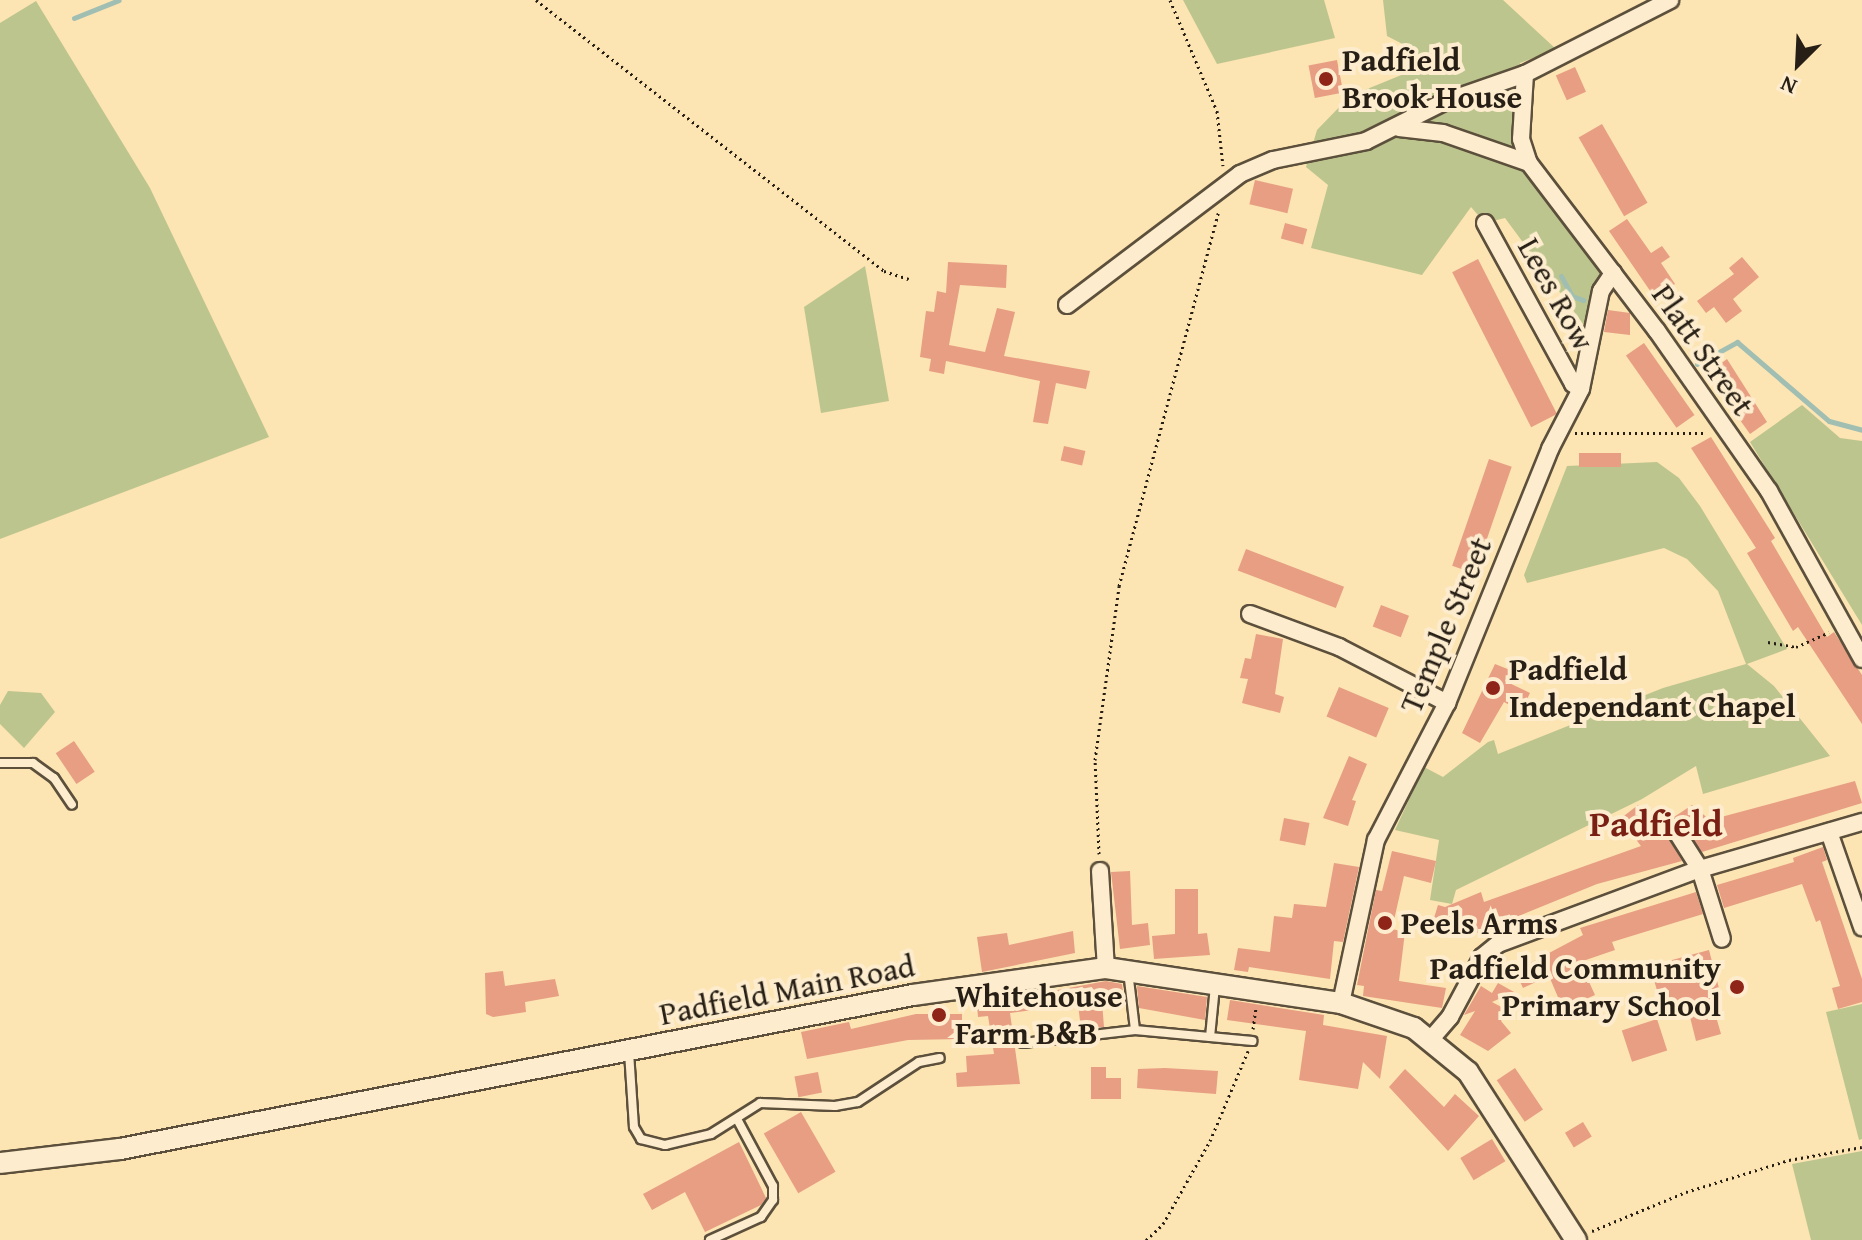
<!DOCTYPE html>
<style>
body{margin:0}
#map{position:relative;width:1862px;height:1240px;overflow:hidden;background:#fce4b3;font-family:"Gentium Book Plus",serif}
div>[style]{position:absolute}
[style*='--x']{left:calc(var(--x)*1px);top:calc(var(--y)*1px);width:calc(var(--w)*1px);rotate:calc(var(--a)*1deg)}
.green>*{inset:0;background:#bdc58e}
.stream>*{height:5px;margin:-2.5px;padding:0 2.5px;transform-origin:2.5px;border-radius:2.5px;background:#a0beb2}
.building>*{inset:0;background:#e79e83;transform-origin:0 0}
.path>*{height:3px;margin-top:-1.5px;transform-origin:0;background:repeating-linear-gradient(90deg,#271f15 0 2px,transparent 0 6px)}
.roads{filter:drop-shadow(2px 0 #5c503c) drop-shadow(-2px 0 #5c503c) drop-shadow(0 2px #5c503c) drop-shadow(0 -2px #5c503c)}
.service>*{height:8px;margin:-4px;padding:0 4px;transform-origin:4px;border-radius:4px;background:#fdedce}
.minor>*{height:16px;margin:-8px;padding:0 8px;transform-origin:8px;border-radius:8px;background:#fdedce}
.tertiary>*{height:20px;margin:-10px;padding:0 10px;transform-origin:10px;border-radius:10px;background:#fdedce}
.dots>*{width:22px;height:22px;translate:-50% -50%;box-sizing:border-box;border:4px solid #fdedce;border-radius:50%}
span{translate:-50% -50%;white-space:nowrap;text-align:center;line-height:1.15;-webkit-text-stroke:8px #fdedce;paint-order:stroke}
.poi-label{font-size:32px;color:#271f15;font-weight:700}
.left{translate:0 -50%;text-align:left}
.right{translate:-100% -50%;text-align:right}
.street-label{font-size:32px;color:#271f15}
.quarter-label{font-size:36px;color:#7a1f14;font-weight:700}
.north{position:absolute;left:1758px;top:24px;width:80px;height:80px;-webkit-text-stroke:6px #fdedce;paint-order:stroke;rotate:204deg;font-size:22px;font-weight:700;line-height:32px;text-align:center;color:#271f15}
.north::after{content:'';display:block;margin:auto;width:28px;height:36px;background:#271f15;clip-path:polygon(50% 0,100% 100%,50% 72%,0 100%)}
</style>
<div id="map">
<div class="green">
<i style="clip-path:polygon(1183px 0,1324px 0,1335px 38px,1217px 64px)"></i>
<i style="clip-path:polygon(1383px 0,1503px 0,1556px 49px,1520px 63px,1512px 100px,1514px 140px,1607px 272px,1589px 332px,1505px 218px,1485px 223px,1471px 207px,1422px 275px,1311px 248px,1328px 185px,1306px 167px,1317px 130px,1350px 96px,1421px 67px,1416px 51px,1387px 36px)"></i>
<i style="clip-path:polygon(36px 1px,150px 188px,269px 437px,0 539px,0 23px)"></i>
<i style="clip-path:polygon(865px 266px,889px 401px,821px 413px,804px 307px)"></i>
<i style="clip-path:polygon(1802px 405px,1840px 438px,1862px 441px,1862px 625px,1750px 442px)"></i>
<i style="clip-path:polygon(1657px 462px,1679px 478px,1700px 506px,1787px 649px,1747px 664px,1774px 686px,1830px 756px,1703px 794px,1696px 766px,1642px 799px,1456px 890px,1452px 904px,1430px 900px,1439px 840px,1395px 830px,1424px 767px,1443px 777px,1488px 742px,1494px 740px,1498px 754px,1663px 688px,1746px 664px,1718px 591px,1687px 559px,1664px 548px,1527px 583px,1524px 575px,1567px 466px)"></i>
<i style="clip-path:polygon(8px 691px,41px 693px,55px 712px,24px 748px,0 724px,0 705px)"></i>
<i style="clip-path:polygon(1862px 1004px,1862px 1139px,1859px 1140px,1826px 1012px)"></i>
<i style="clip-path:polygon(1862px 1151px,1862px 1240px,1811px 1240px,1792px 1164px)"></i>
</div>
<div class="stream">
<i style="--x:74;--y:18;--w:48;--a:-21.8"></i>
<i style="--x:1561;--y:276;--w:23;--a:61"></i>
<i style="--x:1572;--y:296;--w:12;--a:20"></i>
<i style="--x:1697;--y:364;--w:46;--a:-28.8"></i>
<i style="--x:1737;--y:342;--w:121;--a:40.7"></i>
<i style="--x:1829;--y:421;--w:34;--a:15"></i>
</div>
<div class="building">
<i style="left:1337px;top:60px;width:33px;height:29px;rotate:79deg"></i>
<i style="left:1575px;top:67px;width:27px;height:21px;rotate:66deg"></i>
<i style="left:1602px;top:124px;width:91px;height:27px;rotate:60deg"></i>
<i style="left:1255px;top:180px;width:39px;height:25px;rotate:13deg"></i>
<i style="clip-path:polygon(1627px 219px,1651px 253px,1662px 246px,1670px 257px,1661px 263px,1675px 284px,1655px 298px,1609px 231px)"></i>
<i style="left:1285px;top:223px;width:23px;height:16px;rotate:15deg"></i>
<i style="clip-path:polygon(1742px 257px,1759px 277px,1733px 299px,1742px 311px,1726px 323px,1714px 307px,1706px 313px,1697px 301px,1734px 274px,1729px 268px)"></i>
<i style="left:1478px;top:259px;width:174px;height:29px;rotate:63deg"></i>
<i style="clip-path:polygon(948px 262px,1007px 265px,1006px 288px,960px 285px,949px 345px,985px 352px,997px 308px,1015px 312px,1004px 356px,1090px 371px,1086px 389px,1056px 383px,1048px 424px,1033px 422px,1040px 381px,946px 361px,944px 374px,929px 371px,931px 359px,920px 357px,926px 311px,934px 312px,937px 291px,946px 293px)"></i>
<i style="clip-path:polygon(1608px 310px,1630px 313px,1630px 335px,1604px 332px)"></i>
<i style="left:1644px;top:343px;width:88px;height:22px;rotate:55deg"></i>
<i style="clip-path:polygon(1727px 359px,1767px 422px,1750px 434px,1707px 374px)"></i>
<i style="clip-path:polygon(1711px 437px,1775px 538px,1771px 541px,1827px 637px,1834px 632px,1862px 675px,1862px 724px,1798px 627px,1793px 631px,1747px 553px,1756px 548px,1691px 448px)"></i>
<i style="left:1064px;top:446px;width:22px;height:15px;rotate:13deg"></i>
<i style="left:1579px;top:453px;width:42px;height:14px"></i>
<i style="left:1489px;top:459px;width:24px;height:113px;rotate:19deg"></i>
<i style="left:1246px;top:549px;width:105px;height:23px;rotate:21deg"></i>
<i style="left:1381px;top:605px;width:30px;height:23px;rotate:21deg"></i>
<i style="clip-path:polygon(1256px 634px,1283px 639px,1275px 694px,1284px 697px,1280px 713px,1242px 703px,1248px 679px,1240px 678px,1245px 658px,1251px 659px)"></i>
<i style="clip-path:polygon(1495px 664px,1510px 670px,1505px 681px,1530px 693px,1521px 711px,1504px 702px,1480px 743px,1462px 733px)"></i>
<i style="left:1339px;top:687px;width:54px;height:32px;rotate:23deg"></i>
<i style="left:74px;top:741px;width:37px;height:22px;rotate:56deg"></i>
<i style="clip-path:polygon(1349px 756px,1367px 764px,1352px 800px,1356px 801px,1348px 826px,1323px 818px)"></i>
<i style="clip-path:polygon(1855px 781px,1862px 803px,1702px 852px,1674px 817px,1692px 805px,1710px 820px)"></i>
<i style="clip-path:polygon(1638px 805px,1659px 831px,1663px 828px,1682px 861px,1597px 884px,1472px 935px,1470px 929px,1434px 918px,1438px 905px,1445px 907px,1481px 892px,1484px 902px,1641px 846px,1620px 819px)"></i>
<i style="left:1284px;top:818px;width:26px;height:23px;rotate:11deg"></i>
<i style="clip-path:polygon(1823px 847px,1827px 860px,1822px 862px,1862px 979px,1862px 1002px,1838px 1009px,1832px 988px,1840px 986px,1820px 920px,1816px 922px,1802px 884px,1724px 908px,1717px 885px,1794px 862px,1793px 858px)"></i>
<i style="clip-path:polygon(1392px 851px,1436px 861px,1431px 883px,1404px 876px,1392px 929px,1405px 932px,1399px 981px,1446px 988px,1442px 1008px,1363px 996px,1364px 986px,1357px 985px,1376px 890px,1382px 891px)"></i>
<i style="clip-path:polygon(1334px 863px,1359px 867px,1343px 942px,1334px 941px,1330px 979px,1249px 967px,1248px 972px,1234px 970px,1238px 948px,1270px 952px,1274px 916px,1292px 918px,1294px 904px,1326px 907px)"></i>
<i style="clip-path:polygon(1130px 871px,1132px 925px,1148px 923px,1150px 945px,1120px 949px,1111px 872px)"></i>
<i style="clip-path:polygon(1175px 889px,1198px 889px,1198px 934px,1207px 933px,1210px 955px,1154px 959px,1152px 936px,1175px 934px)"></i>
<i style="clip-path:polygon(1696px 892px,1703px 914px,1612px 942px,1615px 950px,1580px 962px,1595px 995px,1563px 1009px,1549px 976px,1523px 988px,1515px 971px,1583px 935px,1580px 928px)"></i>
<i style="clip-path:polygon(1073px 931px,1075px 953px,982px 972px,977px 937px,1007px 933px,1009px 945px)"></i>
<i style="clip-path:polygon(1709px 950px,1721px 996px,1711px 999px,1721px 1034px,1696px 1041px,1688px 1009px,1664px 1015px,1650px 966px)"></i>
<i style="clip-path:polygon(503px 971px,505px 986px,555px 979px,559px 996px,525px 1002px,526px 1012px,493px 1017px,486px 1014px,485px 973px)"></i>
<i style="clip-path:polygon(1106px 981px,1122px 984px,1124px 999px,1102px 1002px,1104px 1027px,1081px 1029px,1078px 1004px,1010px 1013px,1020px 1084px,957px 1087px,956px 1073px,967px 1072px,966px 1056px,994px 1054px,988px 1016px,978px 1017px,977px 1005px)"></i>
<i style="clip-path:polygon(1498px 983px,1514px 992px,1492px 1002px,1507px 1010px,1501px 1021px,1511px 1033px,1488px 1051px,1460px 1035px,1475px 1011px,1464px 1015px,1481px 986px,1492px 993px)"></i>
<i style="clip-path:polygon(1137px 986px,1207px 997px,1205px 1020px,1139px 1008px)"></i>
<i style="clip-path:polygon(1230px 1000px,1324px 1015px,1323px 1025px,1387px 1036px,1380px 1079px,1363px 1062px,1358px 1089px,1299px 1080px,1306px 1031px,1227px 1020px)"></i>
<i style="clip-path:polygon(916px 1014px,962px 1014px,962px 1039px,908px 1040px,807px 1059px,801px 1032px,849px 1022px,851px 1029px)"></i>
<i style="left:1657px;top:1019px;width:33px;height:37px;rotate:72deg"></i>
<i style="clip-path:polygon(1091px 1067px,1106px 1067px,1106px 1078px,1121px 1078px,1121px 1099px,1091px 1099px)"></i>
<i style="clip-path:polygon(1165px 1068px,1218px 1071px,1216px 1094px,1137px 1088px,1138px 1069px)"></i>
<i style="left:1515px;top:1068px;width:50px;height:22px;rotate:56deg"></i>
<i style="clip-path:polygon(1405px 1069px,1444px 1107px,1455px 1094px,1479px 1116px,1448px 1151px,1389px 1087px)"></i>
<i style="left:818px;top:1072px;width:21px;height:24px;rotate:79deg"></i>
<i style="left:801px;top:1112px;width:69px;height:43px;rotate:60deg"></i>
<i style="left:1583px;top:1122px;width:17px;height:21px;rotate:59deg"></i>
<i style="left:1492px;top:1139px;width:26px;height:37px;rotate:59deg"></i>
<i style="clip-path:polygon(739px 1142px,766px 1198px,761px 1205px,705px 1232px,685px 1192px,652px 1210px,643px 1194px)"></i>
</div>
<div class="path">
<i style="--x:536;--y:0;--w:441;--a:37.9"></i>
<i style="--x:884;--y:271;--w:26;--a:18"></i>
<i style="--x:1170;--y:0;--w:121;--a:67.1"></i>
<i style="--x:1217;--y:111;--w:55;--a:83.8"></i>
<i style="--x:1575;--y:433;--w:132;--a:0"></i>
<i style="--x:1768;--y:642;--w:28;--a:10"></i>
<i style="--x:1796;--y:647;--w:36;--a:-24"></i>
<i style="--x:1099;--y:854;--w:94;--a:-92.4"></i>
<i style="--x:1095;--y:760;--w:176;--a:-82.1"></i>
<i style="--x:1119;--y:586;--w:386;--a:-75.1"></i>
<i style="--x:1253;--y:1029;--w:21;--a:-82"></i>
<i style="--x:1592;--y:1231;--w:102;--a:-22.5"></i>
<i style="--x:1686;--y:1192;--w:108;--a:-17.3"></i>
<i style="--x:1789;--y:1160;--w:74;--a:-10.1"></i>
<i style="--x:1146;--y:1240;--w:23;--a:-43"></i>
<i style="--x:1163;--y:1224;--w:95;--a:-60.5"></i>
<i style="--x:1210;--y:1141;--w:98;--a:-67.1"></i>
</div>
<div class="roads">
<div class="service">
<i style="--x:0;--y:763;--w:33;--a:0"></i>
<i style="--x:33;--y:763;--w:26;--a:36"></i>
<i style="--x:54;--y:778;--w:32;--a:56"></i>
<i style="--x:1128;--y:971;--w:59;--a:83.2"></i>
<i style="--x:1210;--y:1037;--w:51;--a:-84.4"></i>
<i style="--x:1023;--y:1043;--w:113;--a:-6.6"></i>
<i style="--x:1135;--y:1030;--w:118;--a:5.4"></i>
<i style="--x:629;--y:1052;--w:75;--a:86.2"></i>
<i style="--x:634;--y:1127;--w:14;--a:60"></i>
<i style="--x:641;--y:1139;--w:25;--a:14"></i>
<i style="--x:665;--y:1145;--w:47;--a:-13.4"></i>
<i style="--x:711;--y:1134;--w:58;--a:-32.3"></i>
<i style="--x:760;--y:1103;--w:75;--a:2.3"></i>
<i style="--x:835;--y:1106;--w:23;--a:-10"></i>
<i style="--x:858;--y:1102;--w:73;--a:-33.3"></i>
<i style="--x:919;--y:1062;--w:21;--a:-11"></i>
<i style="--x:710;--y:1240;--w:56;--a:-24.3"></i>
<i style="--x:761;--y:1217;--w:21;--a:-55"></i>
<i style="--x:773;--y:1200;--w:14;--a:-90"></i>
<i style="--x:773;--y:1186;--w:76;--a:-118.2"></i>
</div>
<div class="minor">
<i style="--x:1525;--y:74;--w:65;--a:93.5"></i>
<i style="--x:1521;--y:139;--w:25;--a:72"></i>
<i style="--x:1529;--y:163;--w:211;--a:52.7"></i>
<i style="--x:1657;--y:331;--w:195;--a:55"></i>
<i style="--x:1769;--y:491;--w:192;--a:61"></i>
<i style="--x:1399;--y:128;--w:44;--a:6.5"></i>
<i style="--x:1443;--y:133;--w:91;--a:19.2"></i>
<i style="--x:1485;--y:223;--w:183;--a:61.3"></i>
<i style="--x:1573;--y:384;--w:9;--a:32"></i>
<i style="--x:1067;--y:305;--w:217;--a:-37.1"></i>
<i style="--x:1240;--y:174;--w:36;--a:-23"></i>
<i style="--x:1273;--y:160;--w:95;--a:-11.5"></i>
<i style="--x:1366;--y:141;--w:87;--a:-26.6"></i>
<i style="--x:1444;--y:102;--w:86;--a:-19.1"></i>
<i style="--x:1525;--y:74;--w:163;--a:-27"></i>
<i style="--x:1250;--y:614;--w:95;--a:20.3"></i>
<i style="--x:1339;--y:647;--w:122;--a:27.4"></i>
<i style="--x:1674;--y:828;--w:49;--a:57.6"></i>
<i style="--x:1700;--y:869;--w:73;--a:72.6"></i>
<i style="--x:1829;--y:832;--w:101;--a:70.8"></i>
<i style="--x:1100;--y:871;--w:97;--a:86.5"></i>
<i style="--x:1341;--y:1003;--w:167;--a:-77.9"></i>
<i style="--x:1376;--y:840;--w:154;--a:-62.6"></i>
<i style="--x:1447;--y:703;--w:274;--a:-67.9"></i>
<i style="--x:1550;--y:449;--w:68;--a:-62.7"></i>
<i style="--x:1581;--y:389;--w:100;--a:-78.5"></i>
<i style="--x:1601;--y:291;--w:22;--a:-56"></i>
<i style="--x:1431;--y:1039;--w:29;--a:-49"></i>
<i style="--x:1450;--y:1017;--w:68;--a:-61.9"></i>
<i style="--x:1482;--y:957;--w:21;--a:-39"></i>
<i style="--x:1498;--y:944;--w:215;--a:-20.4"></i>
<i style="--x:1700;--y:869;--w:169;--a:-16.2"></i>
</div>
<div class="tertiary">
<i style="--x:0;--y:1163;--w:121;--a:-6.7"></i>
<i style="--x:120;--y:1149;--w:808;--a:-10.99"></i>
<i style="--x:913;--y:995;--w:195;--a:-8"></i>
<i style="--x:1106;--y:968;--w:238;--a:8.5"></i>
<i style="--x:1341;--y:1003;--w:77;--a:18.9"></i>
<i style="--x:1414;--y:1028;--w:70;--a:39.2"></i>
<i style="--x:1468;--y:1072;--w:200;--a:57.3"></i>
</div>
</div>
<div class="dots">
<i style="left:1326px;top:79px;background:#8f2418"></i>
<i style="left:1493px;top:688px;background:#8f2418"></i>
<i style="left:1385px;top:923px;background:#8f2418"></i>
<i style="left:1737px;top:987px;background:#8f2418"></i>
<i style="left:939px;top:1015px;background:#8f2418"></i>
</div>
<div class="poi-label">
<span class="left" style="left:1342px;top:79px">Padfield<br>Brook House</span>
<span class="left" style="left:1509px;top:688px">Padfield<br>Independant Chapel</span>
<span class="left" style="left:1401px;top:923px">Peels Arms</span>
<span class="right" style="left:1721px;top:987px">Padfield Community<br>Primary School</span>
<span class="left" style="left:955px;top:1015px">Whitehouse<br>Farm B&amp;B</span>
</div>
<div class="street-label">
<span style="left:1556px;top:294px;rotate:61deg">Lees Row</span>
<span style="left:1703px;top:350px;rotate:55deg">Platt Street</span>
<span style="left:1446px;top:625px;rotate:-67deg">Temple Street</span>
<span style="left:787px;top:990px;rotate:-11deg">Padfield Main Road</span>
</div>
<div class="quarter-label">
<span style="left:1656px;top:823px">Padfield</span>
</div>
<div class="north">N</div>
</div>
